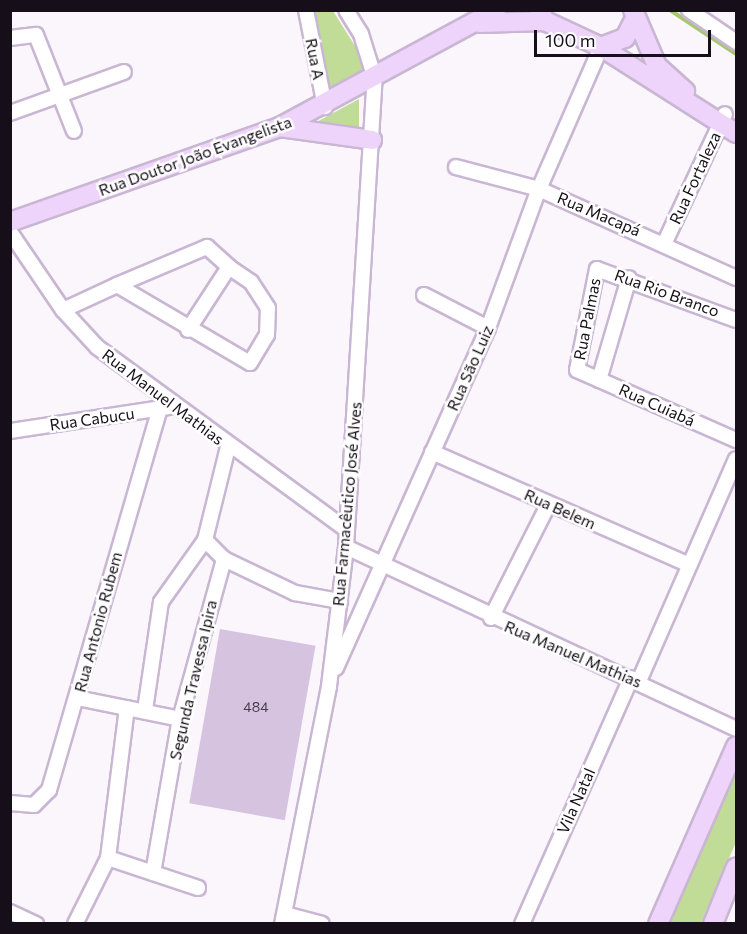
<!DOCTYPE html>
<meta charset="utf-8">
<style>
body{margin:0}
#map{position:relative;width:747px;height:934px;overflow:hidden;background:#faf6fc;font-family:Commissioner,sans-serif}
div>[style]{position:absolute}
[style*='--x']{left:calc(var(--x)*1px);top:calc(var(--y)*1px);width:calc(var(--w)*1px);rotate:calc(var(--a)*1deg)}
.green>*{inset:0;background:#c1dc96}
.stream>*{height:4px;margin:-2px;padding:0 2px;transform-origin:2px;border-radius:2px;background:#a7c76c}
.building>*{inset:0;background:#d6c3e0;transform-origin:0 0}
.roads{filter:drop-shadow(2px 0 #c9b6d3) drop-shadow(-2px 0 #c9b6d3) drop-shadow(0 2px #c9b6d3) drop-shadow(0 -2px #c9b6d3)}
.minor>*{height:14px;margin:-7px;padding:0 7px;transform-origin:7px;border-radius:7px;background:#fff}
.major>*{height:18px;margin:-9px;padding:0 9px;transform-origin:9px;border-radius:9px;background:#eed4fb}
span{translate:-50% -50%;white-space:nowrap;text-align:center;line-height:1.15;-webkit-text-stroke:5px #fff;paint-order:stroke}
.number-label{font-size:14px;color:#463c4b}
.number-label span{-webkit-text-stroke-width:0}
.street-label{font-size:16px;color:#160f19}
.frame{position:absolute;inset:0;border:12px solid #160f19;pointer-events:none}
.scale{position:absolute;left:534px;top:30px;width:177px;height:27px;box-sizing:border-box;border:3px solid #160f19;border-top:0;padding-left:8px;font-size:18px;line-height:21px;white-space:nowrap;color:#160f19;-webkit-text-stroke:4px #fff;paint-order:stroke}
</style>
<div id="map">
<div class="green">
<i style="clip-path:polygon(314px 11px,333px 11px,369px 68px,331px 92px)"></i>
<i style="clip-path:polygon(359px 99px,359px 129px,313px 124px)"></i>
<i style="clip-path:polygon(736px 771px,736px 842px,701px 923px,669px 923px)"></i>
</div>
<div class="stream">
<i style="--x:670;--y:10;--w:79;--a:33.7"></i>
</div>
<div class="building">
<i style="left:220px;top:629px;width:97px;height:177px;rotate:10deg"></i>
</div>
<div class="roads">
<div class="minor">
<i style="--x:306;--y:10;--w:99;--a:78.9"></i>
<i style="--x:689;--y:10;--w:57;--a:34.2"></i>
<i style="--x:10;--y:38;--w:26;--a:-7"></i>
<i style="--x:36;--y:35;--w:103;--a:68.4"></i>
<i style="--x:10;--y:113;--w:121;--a:-19.8"></i>
<i style="--x:456;--y:167;--w:86;--a:14.8"></i>
<i style="--x:539;--y:189;--w:216;--a:24.3"></i>
<i style="--x:10;--y:232;--w:94;--a:55.8"></i>
<i style="--x:63;--y:310;--w:50;--a:47.4"></i>
<i style="--x:97;--y:347;--w:310;--a:36.2"></i>
<i style="--x:665;--y:242;--w:141;--a:-64.9"></i>
<i style="--x:117;--y:285;--w:98;--a:-22.9"></i>
<i style="--x:207;--y:247;--w:30;--a:42"></i>
<i style="--x:229;--y:267;--w:75;--a:123.1"></i>
<i style="--x:424;--y:295;--w:72;--a:27.3"></i>
<i style="--x:63;--y:310;--w:60;--a:-24.8"></i>
<i style="--x:117;--y:285;--w:154;--a:30.4"></i>
<i style="--x:250;--y:363;--w:33;--a:-59"></i>
<i style="--x:267;--y:335;--w:27;--a:-88"></i>
<i style="--x:268;--y:308;--w:31;--a:-123"></i>
<i style="--x:251;--y:282;--w:27;--a:-146"></i>
<i style="--x:736;--y:320;--w:148;--a:-159.9"></i>
<i style="--x:597;--y:269;--w:103;--a:101.2"></i>
<i style="--x:577;--y:370;--w:174;--a:23.8"></i>
<i style="--x:599;--y:380;--w:106;--a:-73.6"></i>
<i style="--x:10;--y:431;--w:160;--a:-8.6"></i>
<i style="--x:228;--y:447;--w:96;--a:103.9"></i>
<i style="--x:205;--y:540;--w:27;--a:45"></i>
<i style="--x:224;--y:559;--w:79;--a:25.6"></i>
<i style="--x:295;--y:593;--w:46;--a:10.1"></i>
<i style="--x:432;--y:452;--w:281;--a:23.7"></i>
<i style="--x:346;--y:547;--w:430;--a:25"></i>
<i style="--x:491;--y:618;--w:127;--a:-63.2"></i>
<i style="--x:336;--y:668;--w:372;--a:-65.9"></i>
<i style="--x:488;--y:328;--w:148;--a:-69.9"></i>
<i style="--x:539;--y:189;--w:155;--a:-66.4"></i>
<i style="--x:639;--y:681;--w:242;--a:-66.4"></i>
<i style="--x:77;--y:698;--w:105;--a:11.5"></i>
<i style="--x:145;--y:710;--w:109;--a:-81.6"></i>
<i style="--x:161;--y:602;--w:76;--a:-54.6"></i>
<i style="--x:10;--y:803;--w:24;--a:5"></i>
<i style="--x:34;--y:805;--w:21;--a:-45"></i>
<i style="--x:49;--y:790;--w:397;--a:-73.8"></i>
<i style="--x:108;--y:858;--w:95;--a:18.4"></i>
<i style="--x:153;--y:873;--w:156;--a:-80.1"></i>
<i style="--x:180;--y:719;--w:166;--a:-74.6"></i>
<i style="--x:10;--y:912;--w:29;--a:25"></i>
<i style="--x:285;--y:914;--w:38;--a:15"></i>
<i style="--x:75;--y:924;--w:74;--a:-63.4"></i>
<i style="--x:108;--y:858;--w:151;--a:-82.8"></i>
<i style="--x:282;--y:924;--w:243;--a:-78.8"></i>
<i style="--x:329;--y:686;--w:140;--a:-83"></i>
<i style="--x:346;--y:547;--w:469;--a:-86.5"></i>
<i style="--x:375;--y:79;--w:47;--a:-107.3"></i>
<i style="--x:361;--y:34;--w:28;--a:-122"></i>
<i style="--x:522;--y:924;--w:269;--a:-66.1"></i>
</div>
<div class="major">
<i style="--x:539;--y:10;--w:13;--a:61"></i>
<i style="--x:545;--y:21;--w:62;--a:24.9"></i>
<i style="--x:601;--y:47;--w:160;--a:32.5"></i>
<i style="--x:633;--y:10;--w:61;--a:66.8"></i>
<i style="--x:657;--y:66;--w:38;--a:42"></i>
<i style="--x:479;--y:23;--w:66;--a:-1.7"></i>
<i style="--x:601;--y:47;--w:26;--a:-21"></i>
<i style="--x:625;--y:38;--w:22;--a:-63"></i>
<i style="--x:280;--y:127;--w:93;--a:8"></i>
<i style="--x:10;--y:222;--w:286;--a:-19.4"></i>
<i style="--x:280;--y:127;--w:246;--a:-28.4"></i>
<i style="--x:658;--y:924;--w:194;--a:-66.3"></i>
<i style="--x:713;--y:924;--w:61;--a:-68"></i>
</div>
</div>
<div class="number-label">
<span style="left:256px;top:707px">484</span>
</div>
<div class="street-label">
<span style="left:315px;top:59px;rotate:79deg">Rua A</span>
<span style="left:195px;top:156px;rotate:-20deg">Rua Doutor João Evangelista</span>
<span style="left:695px;top:178px;rotate:-65deg">Rua Fortaleza</span>
<span style="left:599px;top:214px;rotate:23deg">Rua Macapá</span>
<span style="left:667px;top:293px;rotate:20deg">Rua Rio Branco</span>
<span style="left:587px;top:319px;rotate:-79deg">Rua Palmas</span>
<span style="left:470px;top:368px;rotate:-66deg">Rua São Luiz</span>
<span style="left:163px;top:397px;rotate:37deg">Rua Manuel Mathias</span>
<span style="left:657px;top:405px;rotate:24deg">Rua Cuiabá</span>
<span style="left:92px;top:419px;rotate:-8deg">Rua Cabucu</span>
<span style="left:347px;top:504px;rotate:-85deg">Rua Farmacêutico José Alves</span>
<span style="left:560px;top:509px;rotate:24deg">Rua Belem</span>
<span style="left:98px;top:622px;rotate:-75deg">Rua Antonio Rubem</span>
<span style="left:573px;top:654px;rotate:23deg">Rua Manuel Mathias</span>
<span style="left:193px;top:680px;rotate:-77deg">Segunda Travessa Ipira</span>
<span style="left:576px;top:801px;rotate:-66deg">Vila Natal</span>
</div>
<div class="frame"></div>
<div class="scale">100 m</div>
</div>
